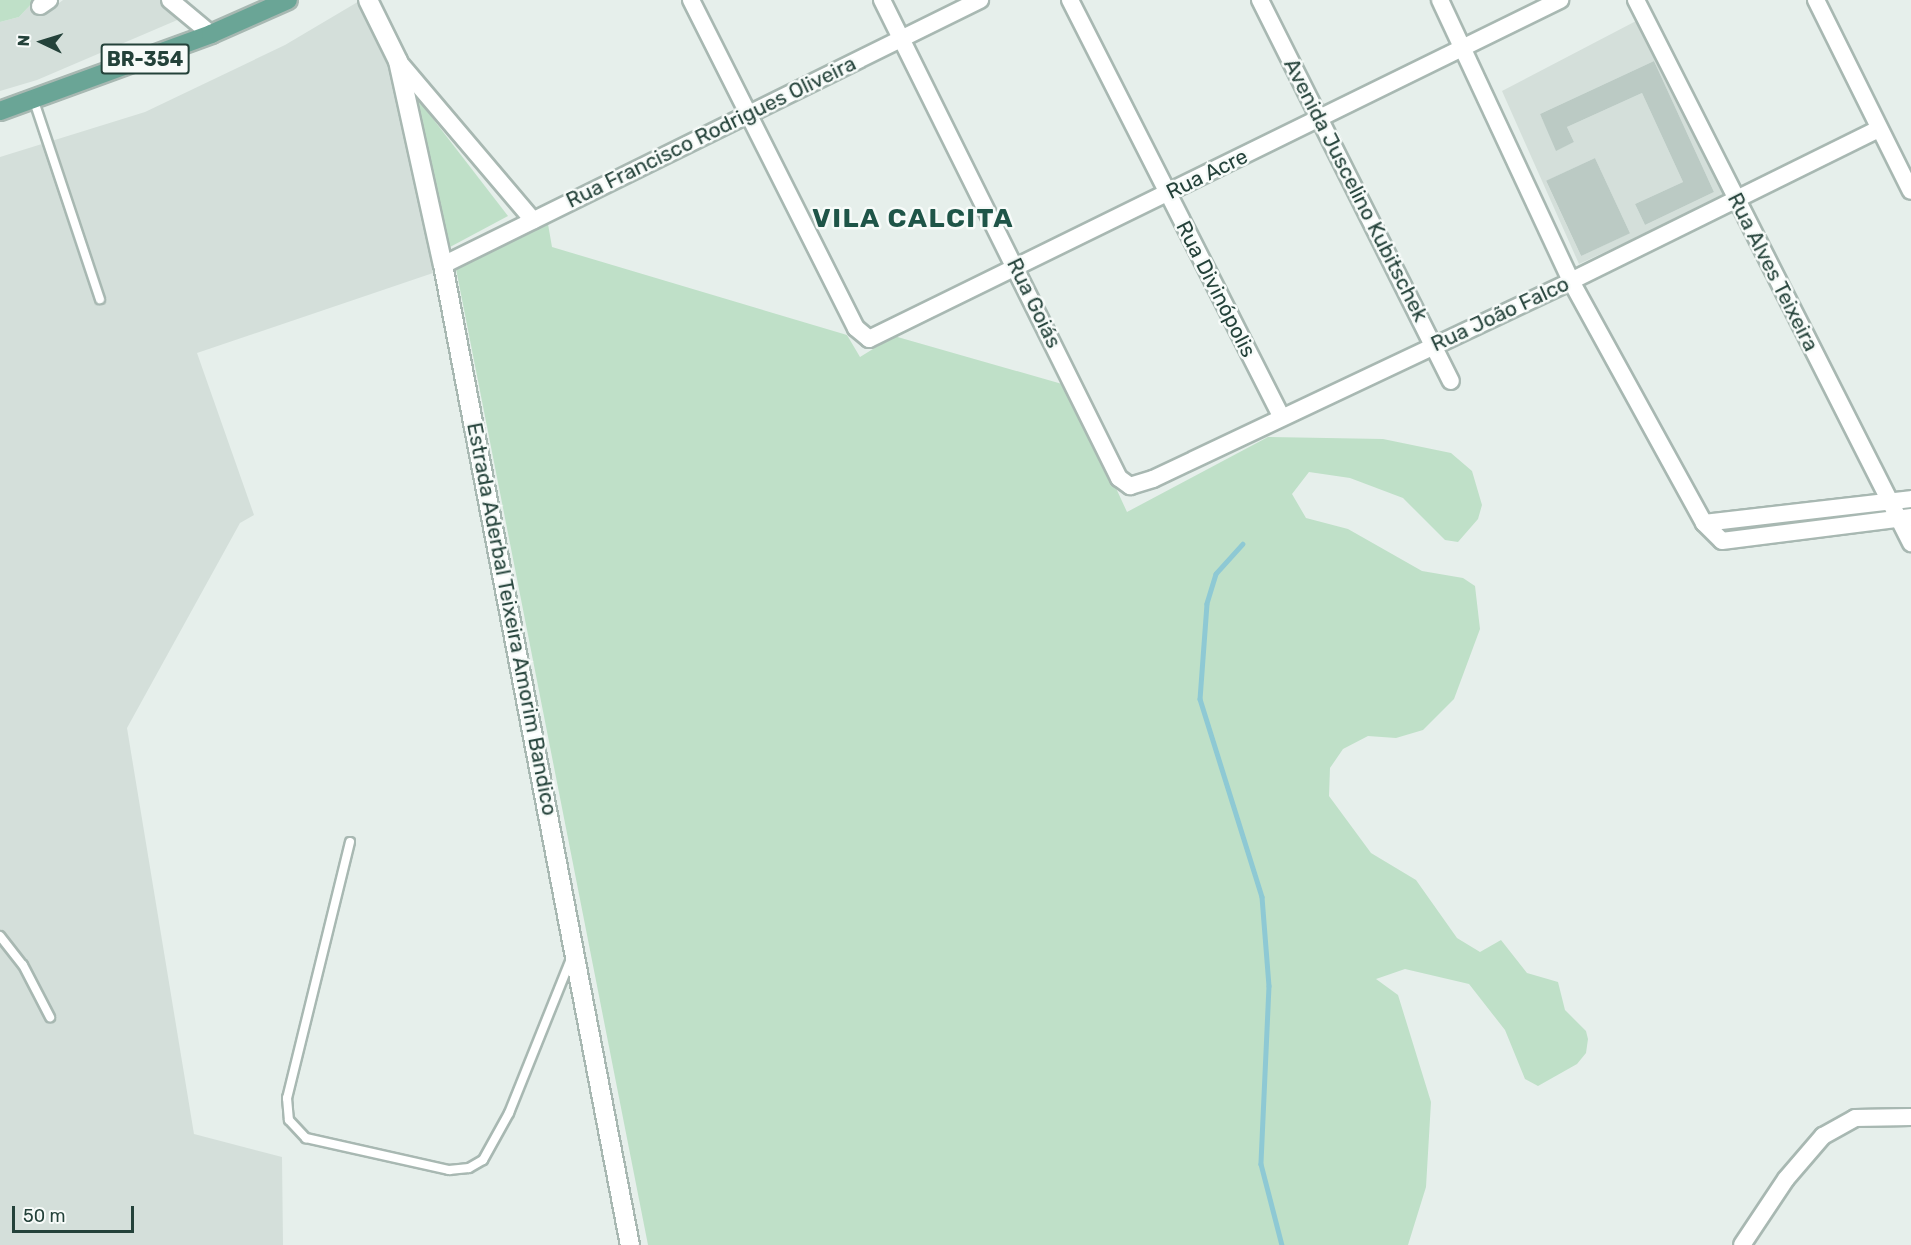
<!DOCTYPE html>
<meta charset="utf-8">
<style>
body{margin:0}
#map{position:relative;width:1911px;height:1245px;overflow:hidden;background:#e6efeb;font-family:Rubik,sans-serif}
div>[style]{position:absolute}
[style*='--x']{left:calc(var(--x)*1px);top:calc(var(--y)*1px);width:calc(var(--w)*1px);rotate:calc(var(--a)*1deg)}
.built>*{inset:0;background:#d4dfda}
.green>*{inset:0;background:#bfe0c8}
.stream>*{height:4.5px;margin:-2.25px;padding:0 2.25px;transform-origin:2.25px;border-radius:2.25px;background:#8ec9d4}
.building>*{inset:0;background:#bbcac4;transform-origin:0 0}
.roads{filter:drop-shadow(2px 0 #a8b8b2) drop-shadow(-2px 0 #a8b8b2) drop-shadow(0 2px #a8b8b2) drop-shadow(0 -2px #a8b8b2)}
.lane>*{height:8px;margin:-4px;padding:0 4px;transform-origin:4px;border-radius:4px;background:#fff}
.street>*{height:16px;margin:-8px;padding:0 8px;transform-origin:8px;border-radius:8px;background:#fff}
.secondary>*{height:18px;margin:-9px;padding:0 9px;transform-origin:9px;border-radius:9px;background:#fff}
.primary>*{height:18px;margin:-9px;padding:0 9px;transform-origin:9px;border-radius:9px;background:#6aa596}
span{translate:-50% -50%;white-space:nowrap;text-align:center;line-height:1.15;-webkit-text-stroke:5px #f7fbf9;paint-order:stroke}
.shield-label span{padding:2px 4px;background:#f7fbf9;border:2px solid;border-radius:4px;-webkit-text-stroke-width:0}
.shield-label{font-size:20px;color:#24423a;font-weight:700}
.street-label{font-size:21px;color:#24423a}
.district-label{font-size:27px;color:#1f5548;font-weight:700;letter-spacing:1.5px}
.north{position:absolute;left:12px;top:12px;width:60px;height:60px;-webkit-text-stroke:4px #f7fbf9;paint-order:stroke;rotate:274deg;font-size:16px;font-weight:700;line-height:24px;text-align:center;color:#24423a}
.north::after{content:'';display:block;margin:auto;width:21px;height:27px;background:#24423a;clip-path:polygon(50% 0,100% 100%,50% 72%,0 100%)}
.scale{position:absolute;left:12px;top:1206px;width:122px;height:27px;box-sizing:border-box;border:3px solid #24423a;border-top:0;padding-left:8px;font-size:18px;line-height:21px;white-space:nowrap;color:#24423a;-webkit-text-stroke:4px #f7fbf9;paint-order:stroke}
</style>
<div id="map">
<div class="built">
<i style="clip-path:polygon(63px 0,160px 0,182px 18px,37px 80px,0 91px,0 22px,19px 17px,33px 2px,45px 14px)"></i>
<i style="clip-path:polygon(361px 0,396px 73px,433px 273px,197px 353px,254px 515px,240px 523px,127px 728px,194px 1134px,282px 1157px,283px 1245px,0 1245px,0 157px,145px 112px,285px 45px)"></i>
<i style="clip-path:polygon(evenodd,1636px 21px,1726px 196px,1579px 264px,1502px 91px,1636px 21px,1654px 61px,1714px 192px,1645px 225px,1635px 204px,1683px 182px,1642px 93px,1567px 127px,1574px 142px,1557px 150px,1540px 114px,1654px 61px,1636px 21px,1595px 158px,1630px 233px,1581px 256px,1546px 181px,1595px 158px)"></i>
</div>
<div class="green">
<i style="clip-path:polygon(0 0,35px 0,19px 17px,0 22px)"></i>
<i style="clip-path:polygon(413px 93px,508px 216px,450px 247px)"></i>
<i style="clip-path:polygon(548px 224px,552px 247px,847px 335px,860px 357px,894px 336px,1069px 386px,1127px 512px,1268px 437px,1383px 439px,1451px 453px,1472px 471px,1482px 505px,1478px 519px,1458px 542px,1445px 540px,1403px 498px,1350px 478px,1309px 472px,1292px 494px,1306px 518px,1348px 529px,1422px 571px,1463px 578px,1475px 586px,1480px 629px,1454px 699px,1423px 730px,1396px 738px,1368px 736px,1343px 749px,1330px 768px,1329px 796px,1371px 853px,1416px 880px,1457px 938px,1480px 952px,1501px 940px,1527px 973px,1558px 982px,1565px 1010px,1586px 1031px,1588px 1039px,1586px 1053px,1577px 1064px,1538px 1086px,1525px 1079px,1505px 1030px,1469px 984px,1405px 969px,1376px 979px,1398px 995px,1431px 1102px,1426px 1187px,1408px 1245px,648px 1245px,456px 269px)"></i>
</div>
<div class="stream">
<i style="--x:1243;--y:544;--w:40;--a:132"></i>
<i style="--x:1216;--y:574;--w:31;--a:107"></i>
<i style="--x:1207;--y:604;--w:95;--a:94.2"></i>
<i style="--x:1200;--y:699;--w:207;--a:72.6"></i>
<i style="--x:1262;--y:897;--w:89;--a:85.5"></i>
<i style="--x:1269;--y:986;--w:178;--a:92.6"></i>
<i style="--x:1261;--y:1164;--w:84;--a:75.5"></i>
</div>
<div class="building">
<i style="clip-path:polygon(1654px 61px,1714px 192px,1645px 225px,1635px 204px,1683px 182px,1642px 93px,1567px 127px,1574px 142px,1556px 151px,1540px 114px)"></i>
<i style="left:1595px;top:158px;width:83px;height:54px;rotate:65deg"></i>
</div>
<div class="roads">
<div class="lane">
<i style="--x:34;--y:101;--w:209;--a:71.6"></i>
<i style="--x:350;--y:842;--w:264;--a:103.8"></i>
<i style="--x:287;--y:1098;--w:22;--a:85"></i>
<i style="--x:289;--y:1120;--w:25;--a:47"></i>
<i style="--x:306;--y:1138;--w:147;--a:12.6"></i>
<i style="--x:449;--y:1170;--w:20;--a:-6"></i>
<i style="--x:469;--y:1168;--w:16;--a:-30"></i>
<i style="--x:483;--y:1160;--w:54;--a:-61"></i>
<i style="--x:509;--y:1113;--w:169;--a:-68.1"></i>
<i style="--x:0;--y:936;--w:37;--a:52"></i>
<i style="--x:23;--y:965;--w:59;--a:62.6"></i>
</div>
<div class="street">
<i style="--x:170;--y:0;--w:53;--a:39.7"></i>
<i style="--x:691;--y:0;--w:367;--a:63.3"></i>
<i style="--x:856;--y:328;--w:17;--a:40"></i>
<i style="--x:869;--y:339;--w:770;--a:-26.13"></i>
<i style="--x:882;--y:0;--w:534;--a:63.63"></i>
<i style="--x:1119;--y:478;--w:14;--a:36"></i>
<i style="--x:1130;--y:486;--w:24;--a:-17"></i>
<i style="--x:1153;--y:479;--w:463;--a:-25.3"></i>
<i style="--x:1571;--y:281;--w:343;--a:-26.3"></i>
<i style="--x:1070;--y:0;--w:468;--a:63.1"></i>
<i style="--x:1260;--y:0;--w:426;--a:63.4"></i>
<i style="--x:1440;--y:0;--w:310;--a:65"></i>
<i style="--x:1571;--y:281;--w:276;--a:61.2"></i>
<i style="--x:1704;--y:523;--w:25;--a:45"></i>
<i style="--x:1722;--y:541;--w:191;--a:-7.2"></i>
<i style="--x:1636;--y:0;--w:609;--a:63.14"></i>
<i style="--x:1816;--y:0;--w:213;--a:63.6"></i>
<i style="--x:40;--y:6;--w:11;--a:-34"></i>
<i style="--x:398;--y:61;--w:209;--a:49.7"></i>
<i style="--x:443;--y:265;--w:599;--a:-26.27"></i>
<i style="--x:1704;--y:523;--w:208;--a:-6.6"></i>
<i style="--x:1742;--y:1245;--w:79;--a:-56.3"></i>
<i style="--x:1786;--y:1179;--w:57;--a:-49.3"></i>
<i style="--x:1823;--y:1136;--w:37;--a:-29"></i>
<i style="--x:1855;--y:1118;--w:56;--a:-1"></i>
</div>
<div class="secondary">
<i style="--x:368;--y:0;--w:68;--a:63.8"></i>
<i style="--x:398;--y:61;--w:209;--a:77.6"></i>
<i style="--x:443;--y:265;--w:998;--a:79.2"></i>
</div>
<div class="primary">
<i style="--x:0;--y:111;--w:225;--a:-20"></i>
<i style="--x:211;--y:34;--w:84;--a:-23.8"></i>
</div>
</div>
<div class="shield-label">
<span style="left:145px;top:59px">BR-354</span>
</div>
<div class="street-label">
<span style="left:711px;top:132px;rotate:-26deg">Rua Francisco Rodrigues Oliveira</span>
<span style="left:1207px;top:174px;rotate:-26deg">Rua Acre</span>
<span style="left:1356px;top:190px;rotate:63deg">Avenida Juscelino Kubitschek</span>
<span style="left:1773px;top:272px;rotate:63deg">Rua Alves Teixeira</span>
<span style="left:1216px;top:289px;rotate:63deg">Rua Divinópolis</span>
<span style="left:1034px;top:303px;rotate:64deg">Rua Goiás</span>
<span style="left:1500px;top:314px;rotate:-25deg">Rua João Falco</span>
<span style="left:512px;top:619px;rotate:79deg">Estrada Aderbal Teixeira Amorim Bandico</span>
</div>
<div class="district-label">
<span style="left:913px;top:219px">VILA CALCITA</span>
</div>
<div class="north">N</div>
<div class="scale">50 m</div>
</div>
